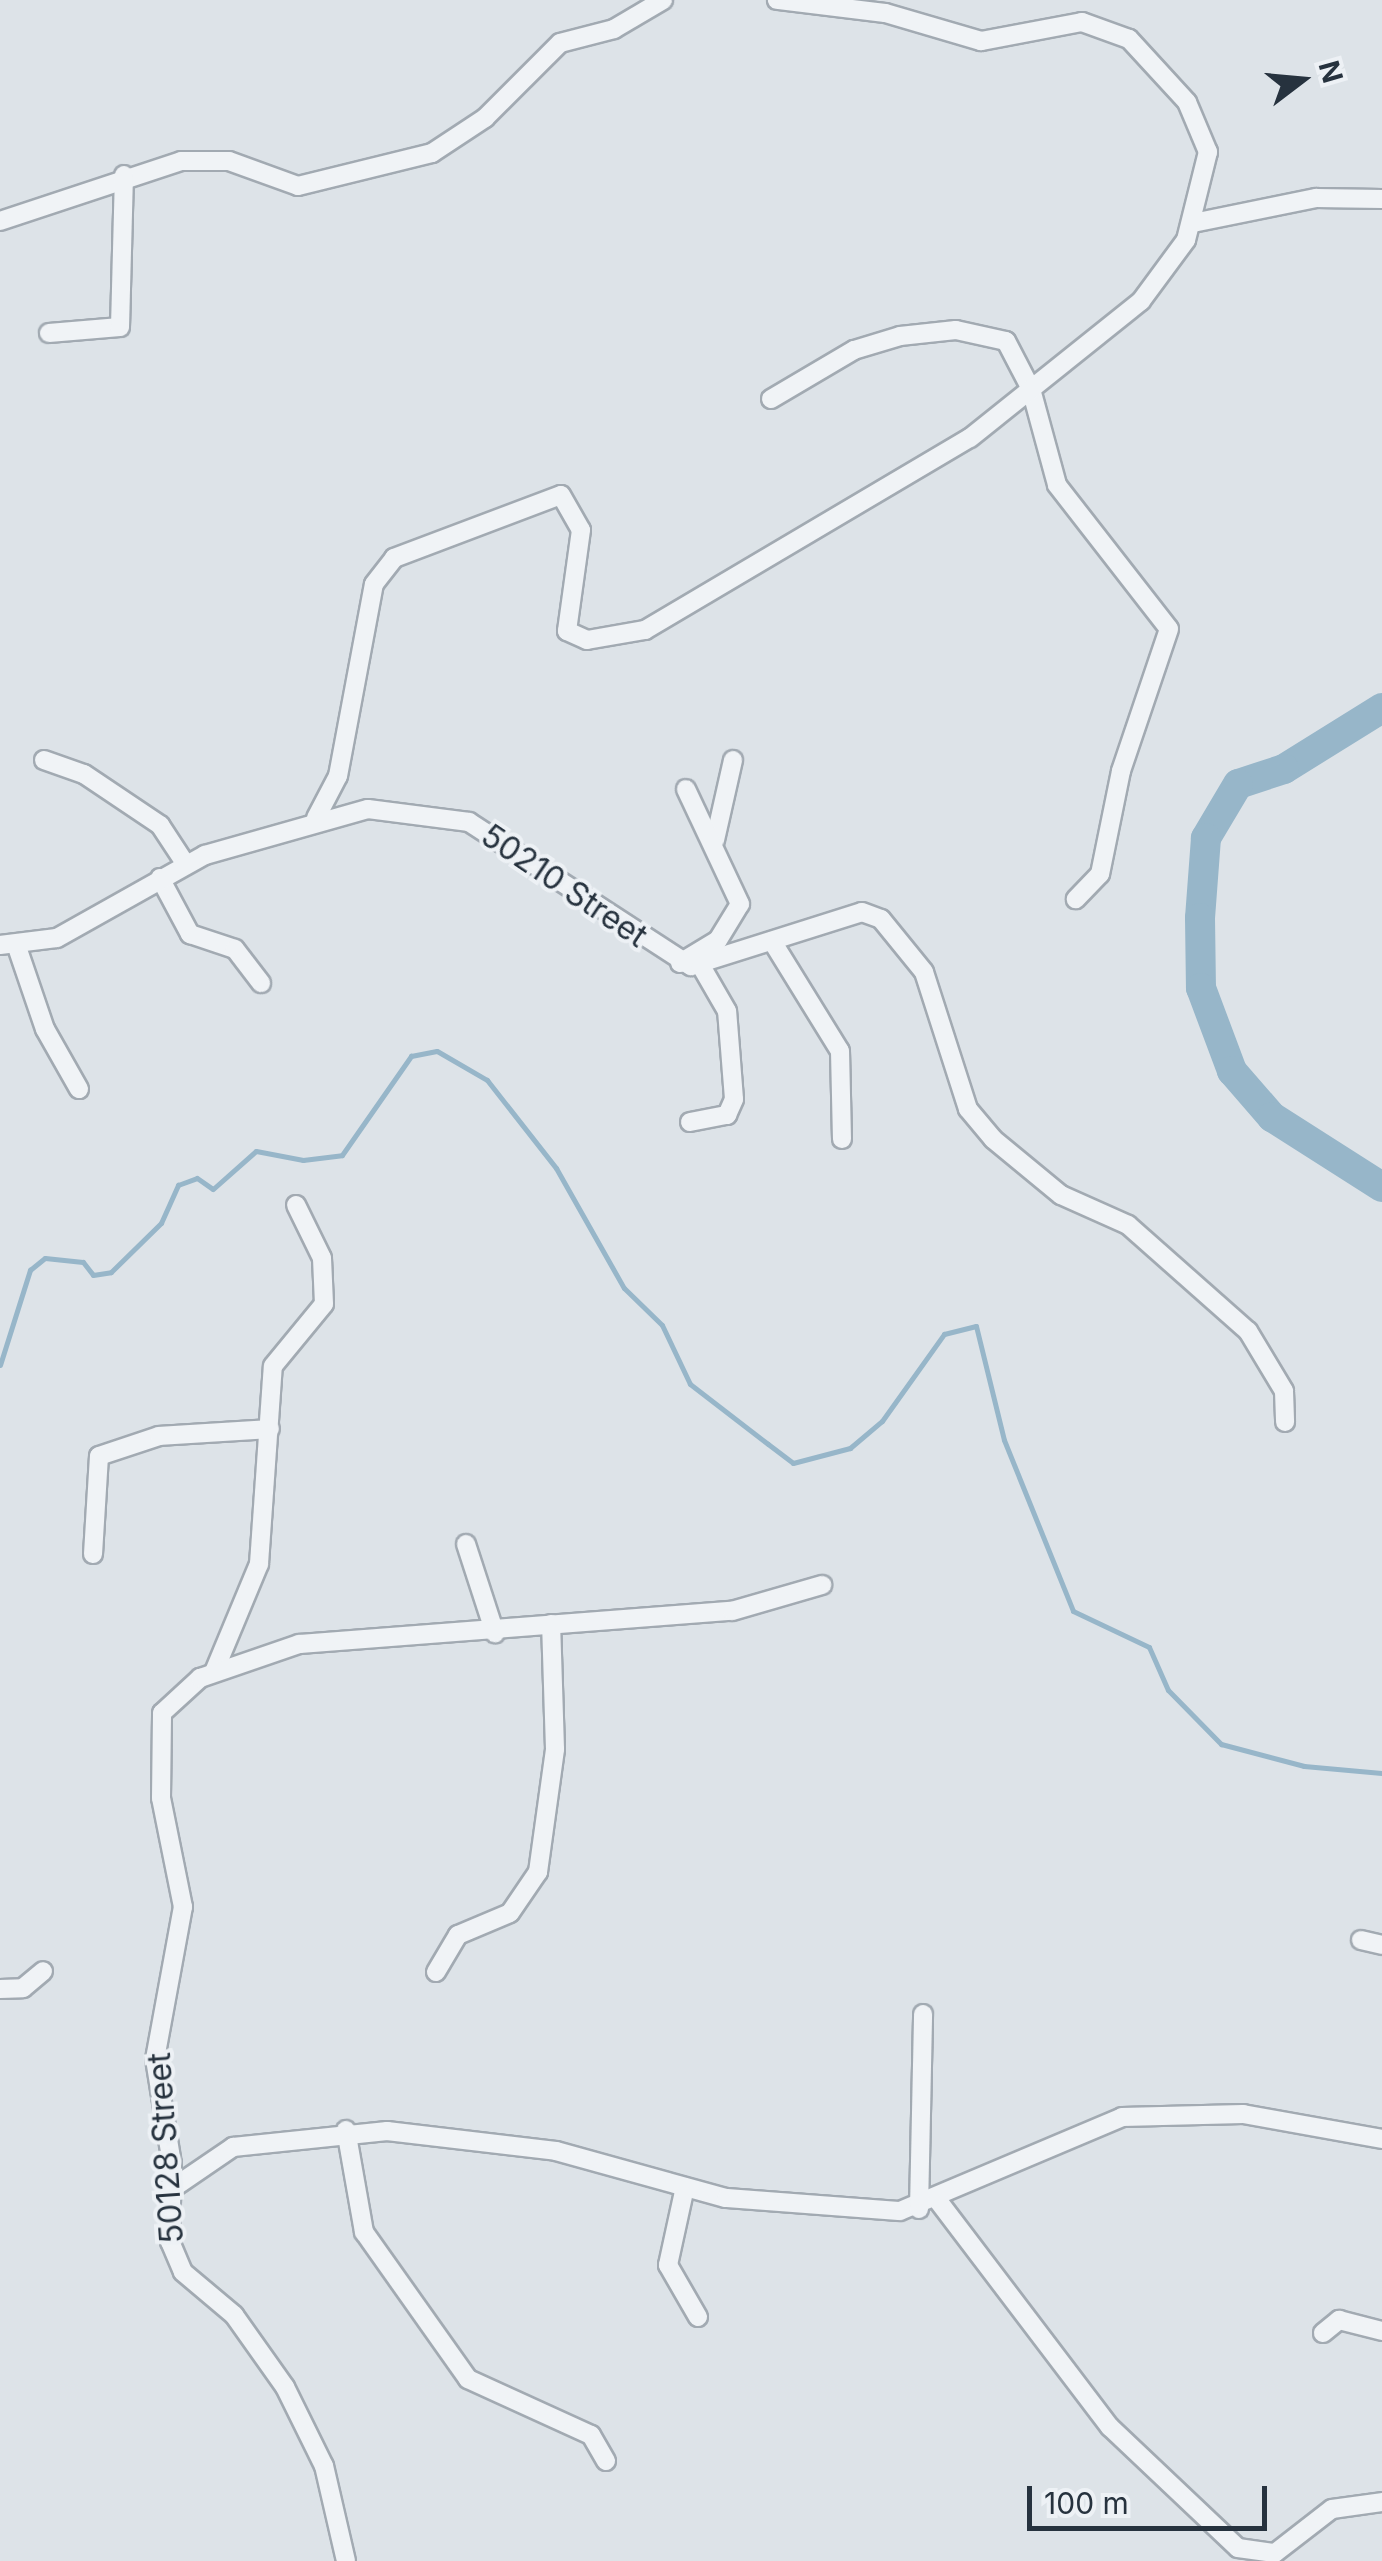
<!DOCTYPE html>
<style>
body{margin:0}
#map{position:relative;width:1382px;height:2561px;overflow:hidden;background:#dde3e8;font-family:Inter,sans-serif}
div>[style]{position:absolute}
[style*='--x']{left:calc(var(--x)*1px);top:calc(var(--y)*1px);width:calc(var(--w)*1px);rotate:calc(var(--a)*1deg)}
.stream>*{height:5px;margin:-2.5px;padding:0 2.5px;transform-origin:2.5px;border-radius:2.5px;background:#97b6c9}
.river>*{height:30px;margin:-15px;padding:0 15px;transform-origin:15px;border-radius:15px;background:#97b6c9}
.roads{filter:drop-shadow(2px 0 #a2aab2) drop-shadow(-2px 0 #a2aab2) drop-shadow(0 2px #a2aab2) drop-shadow(0 -2px #a2aab2)}
.street>*{height:18px;margin:-9px;padding:0 9px;transform-origin:9px;border-radius:9px;background:#f0f3f6}
span{translate:-50% -50%;white-space:nowrap;text-align:center;line-height:1.15;-webkit-text-stroke:8px #edf1f5;paint-order:stroke}
.street-label{font-size:32px;color:#26323e}
.north{position:absolute;left:1252px;top:30px;width:100px;height:100px;-webkit-text-stroke:8px #edf1f5;paint-order:stroke;rotate:74deg;font-size:28px;font-weight:700;line-height:40px;text-align:center;color:#26323e}
.north::after{content:'';display:block;margin:auto;width:35px;height:45px;background:#26323e;clip-path:polygon(50% 0,100% 100%,50% 72%,0 100%)}
.scale{position:absolute;left:1027px;top:2486px;width:240px;height:45px;box-sizing:border-box;border:5px solid #26323e;border-top:0;padding-left:12px;font-size:30px;line-height:35px;white-space:nowrap;color:#26323e;-webkit-text-stroke:8px #edf1f5;paint-order:stroke}
</style>
<div id="map">
<div class="stream">
<i style="--x:0;--y:1365;--w:100;--a:-72.5"></i>
<i style="--x:30;--y:1270;--w:19;--a:-39"></i>
<i style="--x:45;--y:1258;--w:38;--a:6"></i>
<i style="--x:83;--y:1262;--w:16;--a:52"></i>
<i style="--x:93;--y:1275;--w:18;--a:-9"></i>
<i style="--x:111;--y:1272;--w:70;--a:-44.4"></i>
<i style="--x:161;--y:1223;--w:42;--a:-65.9"></i>
<i style="--x:178;--y:1185;--w:20;--a:-20"></i>
<i style="--x:197;--y:1178;--w:19;--a:35"></i>
<i style="--x:213;--y:1189;--w:57;--a:-41.5"></i>
<i style="--x:256;--y:1151;--w:48;--a:10.8"></i>
<i style="--x:303;--y:1160;--w:39;--a:-7"></i>
<i style="--x:342;--y:1155;--w:121;--a:-55.1"></i>
<i style="--x:411;--y:1056;--w:26;--a:-11"></i>
<i style="--x:437;--y:1051;--w:58;--a:30.1"></i>
<i style="--x:487;--y:1080;--w:112;--a:51.9"></i>
<i style="--x:556;--y:1168;--w:138;--a:60.5"></i>
<i style="--x:624;--y:1288;--w:53;--a:44.2"></i>
<i style="--x:662;--y:1325;--w:65;--a:64.6"></i>
<i style="--x:690;--y:1384;--w:98;--a:37.6"></i>
<i style="--x:768;--y:1444;--w:31;--a:37"></i>
<i style="--x:793;--y:1463;--w:59;--a:-14.7"></i>
<i style="--x:850;--y:1448;--w:42;--a:-40.2"></i>
<i style="--x:882;--y:1421;--w:107;--a:-54.5"></i>
<i style="--x:944;--y:1334;--w:33;--a:-14"></i>
<i style="--x:976;--y:1326;--w:117;--a:76.2"></i>
<i style="--x:1004;--y:1440;--w:184;--a:68"></i>
<i style="--x:1073;--y:1611;--w:84;--a:25.3"></i>
<i style="--x:1149;--y:1647;--w:47;--a:66.2"></i>
<i style="--x:1168;--y:1690;--w:76;--a:45.5"></i>
<i style="--x:1221;--y:1744;--w:86;--a:14.8"></i>
<i style="--x:1304;--y:1766;--w:78;--a:5.1"></i>
</div>
<div class="river">
<i style="--x:1382;--y:708;--w:115;--a:148.1"></i>
<i style="--x:1284;--y:769;--w:48;--a:161.9"></i>
<i style="--x:1238;--y:784;--w:63;--a:120.7"></i>
<i style="--x:1206;--y:838;--w:80;--a:94.3"></i>
<i style="--x:1200;--y:918;--w:70;--a:89.2"></i>
<i style="--x:1201;--y:988;--w:89;--a:69.5"></i>
<i style="--x:1232;--y:1071;--w:61;--a:49"></i>
<i style="--x:1272;--y:1117;--w:130;--a:32.5"></i>
</div>
<div class="roads">
<div class="street">
<i style="--x:0;--y:221;--w:191;--a:-18.3"></i>
<i style="--x:181;--y:161;--w:48;--a:0"></i>
<i style="--x:229;--y:161;--w:73;--a:19.9"></i>
<i style="--x:298;--y:186;--w:138;--a:-13.8"></i>
<i style="--x:432;--y:153;--w:64;--a:-33.4"></i>
<i style="--x:485;--y:118;--w:106;--a:-45"></i>
<i style="--x:560;--y:43;--w:56;--a:-14.5"></i>
<i style="--x:614;--y:29;--w:57;--a:-30.6"></i>
<i style="--x:1193;--y:223;--w:126;--a:-11.5"></i>
<i style="--x:1316;--y:198;--w:66;--a:0.9"></i>
<i style="--x:49;--y:333;--w:71;--a:-4.8"></i>
<i style="--x:120;--y:327;--w:152;--a:-88.5"></i>
<i style="--x:771;--y:399;--w:96;--a:-30.6"></i>
<i style="--x:854;--y:350;--w:48;--a:-16.9"></i>
<i style="--x:900;--y:336;--w:56;--a:-6.1"></i>
<i style="--x:956;--y:330;--w:51;--a:12.4"></i>
<i style="--x:1006;--y:341;--w:54;--a:62.5"></i>
<i style="--x:1031;--y:389;--w:99;--a:74.8"></i>
<i style="--x:1057;--y:485;--w:182;--a:52.1"></i>
<i style="--x:1169;--y:629;--w:150;--a:108.7"></i>
<i style="--x:1121;--y:771;--w:105;--a:101.5"></i>
<i style="--x:1100;--y:874;--w:35;--a:134"></i>
<i style="--x:44;--y:760;--w:42;--a:19.3"></i>
<i style="--x:84;--y:774;--w:92;--a:33.9"></i>
<i style="--x:160;--y:825;--w:45;--a:56.7"></i>
<i style="--x:316;--y:818;--w:47;--a:-62.4"></i>
<i style="--x:338;--y:776;--w:195;--a:-79.4"></i>
<i style="--x:374;--y:584;--w:33;--a:-52"></i>
<i style="--x:394;--y:558;--w:178;--a:-20.7"></i>
<i style="--x:561;--y:495;--w:40;--a:60.3"></i>
<i style="--x:581;--y:530;--w:102;--a:97.9"></i>
<i style="--x:567;--y:631;--w:22;--a:24"></i>
<i style="--x:587;--y:640;--w:59;--a:-9.8"></i>
<i style="--x:645;--y:630;--w:377;--a:-30.6"></i>
<i style="--x:970;--y:438;--w:219;--a:-38.7"></i>
<i style="--x:1141;--y:301;--w:76;--a:-53.6"></i>
<i style="--x:1186;--y:240;--w:91;--a:-76"></i>
<i style="--x:1208;--y:152;--w:54;--a:-112.8"></i>
<i style="--x:1187;--y:102;--w:86;--a:-132.6"></i>
<i style="--x:1129;--y:39;--w:50;--a:-160.1"></i>
<i style="--x:1082;--y:22;--w:103;--a:169.3"></i>
<i style="--x:981;--y:41;--w:100;--a:-163.7"></i>
<i style="--x:885;--y:13;--w:109;--a:-173.1"></i>
<i style="--x:715;--y:840;--w:82;--a:-77.3"></i>
<i style="--x:160;--y:878;--w:64;--a:61.8"></i>
<i style="--x:190;--y:934;--w:47;--a:18.4"></i>
<i style="--x:235;--y:949;--w:43;--a:52.6"></i>
<i style="--x:772;--y:941;--w:129;--a:58.3"></i>
<i style="--x:840;--y:1051;--w:88;--a:88.7"></i>
<i style="--x:16;--y:944;--w:90;--a:71.2"></i>
<i style="--x:45;--y:1029;--w:69;--a:60.5"></i>
<i style="--x:0;--y:945;--w:57;--a:-7"></i>
<i style="--x:57;--y:938;--w:170;--a:-29.3"></i>
<i style="--x:205;--y:855;--w:169;--a:-15.8"></i>
<i style="--x:368;--y:809;--w:102;--a:7.3"></i>
<i style="--x:469;--y:822;--w:265;--a:33"></i>
<i style="--x:691;--y:966;--w:179;--a:-17.5"></i>
<i style="--x:862;--y:912;--w:20;--a:20"></i>
<i style="--x:881;--y:919;--w:68;--a:50.9"></i>
<i style="--x:924;--y:972;--w:144;--a:72.2"></i>
<i style="--x:968;--y:1109;--w:39;--a:50"></i>
<i style="--x:993;--y:1139;--w:88;--a:39.5"></i>
<i style="--x:1061;--y:1195;--w:73;--a:24.1"></i>
<i style="--x:1128;--y:1225;--w:160;--a:41.5"></i>
<i style="--x:1248;--y:1331;--w:70;--a:59"></i>
<i style="--x:1284;--y:1391;--w:31;--a:88"></i>
<i style="--x:680;--y:963;--w:44;--a:-31.2"></i>
<i style="--x:718;--y:940;--w:42;--a:-58.6"></i>
<i style="--x:740;--y:904;--w:127;--a:-115.2"></i>
<i style="--x:690;--y:1122;--w:38;--a:-11"></i>
<i style="--x:727;--y:1115;--w:17;--a:-66"></i>
<i style="--x:734;--y:1099;--w:88;--a:-94.5"></i>
<i style="--x:727;--y:1011;--w:52;--a:-120"></i>
<i style="--x:466;--y:1544;--w:94;--a:72"></i>
<i style="--x:93;--y:1554;--w:98;--a:-86.5"></i>
<i style="--x:99;--y:1456;--w:63;--a:-18.4"></i>
<i style="--x:159;--y:1436;--w:111;--a:-3.6"></i>
<i style="--x:214;--y:1672;--w:117;--a:-67.4"></i>
<i style="--x:259;--y:1564;--w:198;--a:-86"></i>
<i style="--x:273;--y:1366;--w:80;--a:-50.6"></i>
<i style="--x:324;--y:1304;--w:46;--a:-92.5"></i>
<i style="--x:322;--y:1258;--w:59;--a:-116.1"></i>
<i style="--x:1361;--y:1940;--w:22;--a:13"></i>
<i style="--x:436;--y:1972;--w:43;--a:-59.3"></i>
<i style="--x:458;--y:1935;--w:56;--a:-22.9"></i>
<i style="--x:510;--y:1913;--w:50;--a:-55.7"></i>
<i style="--x:538;--y:1872;--w:124;--a:-82.1"></i>
<i style="--x:555;--y:1749;--w:125;--a:-91.8"></i>
<i style="--x:0;--y:1989;--w:23;--a:-2"></i>
<i style="--x:23;--y:1988;--w:26;--a:-40"></i>
<i style="--x:346;--y:2130;--w:104;--a:80"></i>
<i style="--x:364;--y:2232;--w:180;--a:54.7"></i>
<i style="--x:468;--y:2379;--w:135;--a:24.5"></i>
<i style="--x:591;--y:2435;--w:30;--a:60"></i>
<i style="--x:685;--y:2187;--w:80;--a:102.3"></i>
<i style="--x:668;--y:2265;--w:60;--a:60"></i>
<i style="--x:173;--y:2188;--w:73;--a:-34.3"></i>
<i style="--x:233;--y:2147;--w:155;--a:-5.9"></i>
<i style="--x:387;--y:2131;--w:170;--a:6.7"></i>
<i style="--x:556;--y:2151;--w:176;--a:15.5"></i>
<i style="--x:726;--y:2198;--w:174;--a:4.3"></i>
<i style="--x:900;--y:2211;--w:241;--a:-22.9"></i>
<i style="--x:1122;--y:2117;--w:121;--a:-1.4"></i>
<i style="--x:1243;--y:2114;--w:141;--a:10.2"></i>
<i style="--x:939;--y:2202;--w:283;--a:52.8"></i>
<i style="--x:1110;--y:2427;--w:176;--a:43.4"></i>
<i style="--x:1238;--y:2548;--w:37;--a:8"></i>
<i style="--x:1275;--y:2553;--w:72;--a:-37.7"></i>
<i style="--x:1332;--y:2509;--w:50;--a:-8"></i>
<i style="--x:919;--y:2209;--w:195;--a:-88.8"></i>
<i style="--x:1323;--y:2333;--w:21;--a:-39"></i>
<i style="--x:1339;--y:2320;--w:44;--a:14.3"></i>
<i style="--x:346;--y:2561;--w:98;--a:-103"></i>
<i style="--x:324;--y:2466;--w:88;--a:-116.3"></i>
<i style="--x:285;--y:2387;--w:88;--a:-125.3"></i>
<i style="--x:234;--y:2315;--w:67;--a:-139.9"></i>
<i style="--x:183;--y:2272;--w:33;--a:-113"></i>
<i style="--x:170;--y:2242;--w:78;--a:-88.5"></i>
<i style="--x:172;--y:2164;--w:106;--a:-99.2"></i>
<i style="--x:155;--y:2059;--w:155;--a:-79.6"></i>
<i style="--x:183;--y:1907;--w:111;--a:-101.4"></i>
<i style="--x:161;--y:1798;--w:85;--a:-89.3"></i>
<i style="--x:162;--y:1713;--w:52;--a:-42.6"></i>
<i style="--x:200;--y:1678;--w:105;--a:-19"></i>
<i style="--x:299;--y:1644;--w:434;--a:-4.4"></i>
<i style="--x:732;--y:1611;--w:94;--a:-16.1"></i>
</div>
</div>
<div class="street-label">
<span style="left:564px;top:886px;rotate:34deg">50210 Street</span>
<span style="left:166px;top:2148px;rotate:-94deg">50128 Street</span>
</div>
<div class="north">N</div>
<div class="scale">100 m</div>
</div>
